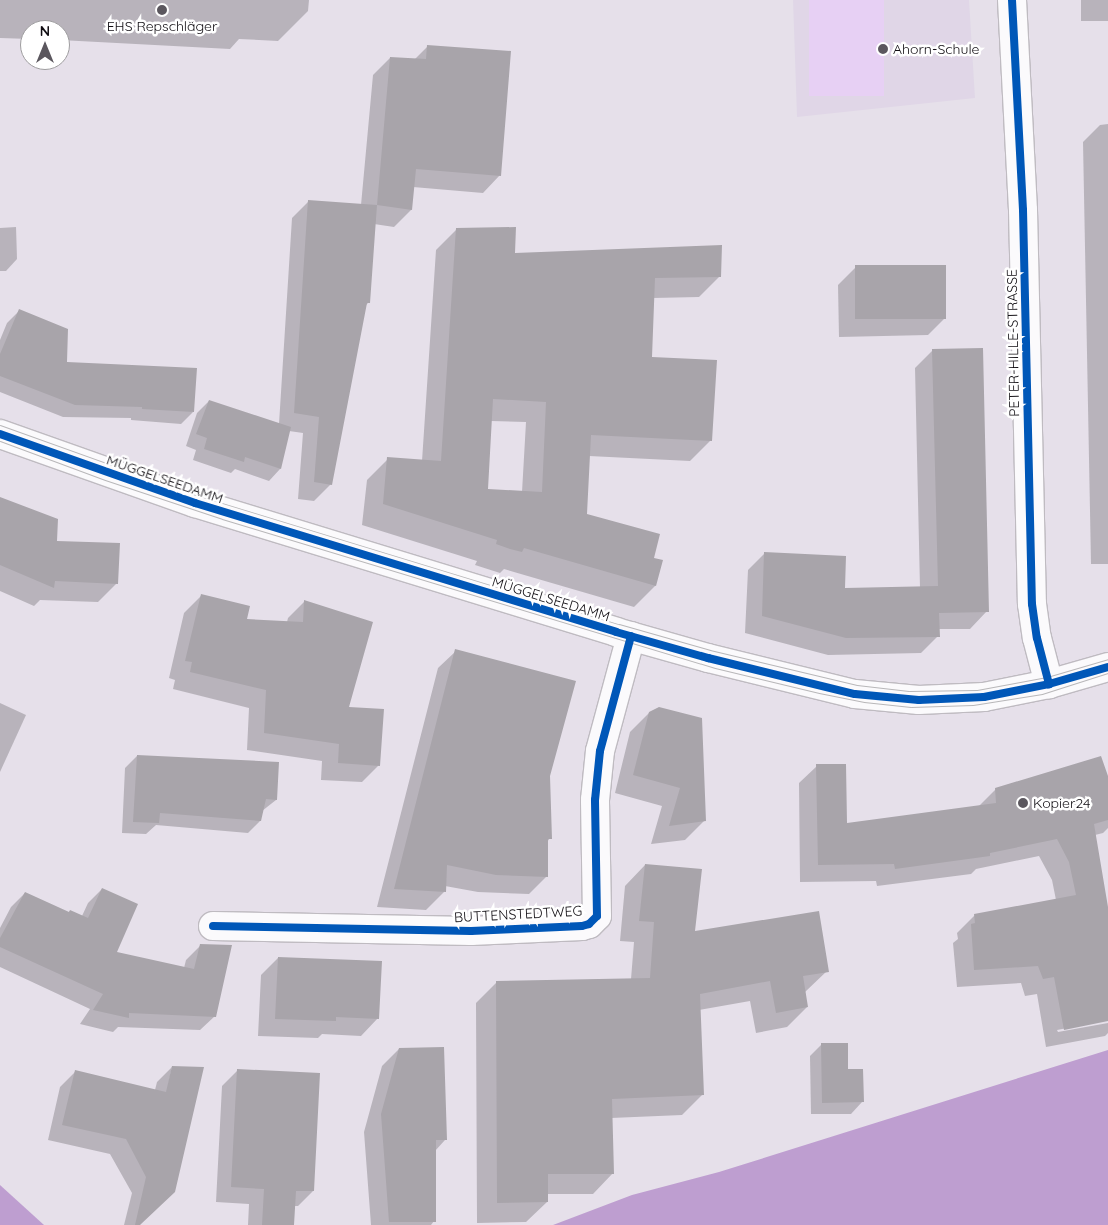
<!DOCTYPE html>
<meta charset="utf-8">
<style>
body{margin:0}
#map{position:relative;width:1108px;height:1225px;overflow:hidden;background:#e6e0ea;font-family:Quicksand,sans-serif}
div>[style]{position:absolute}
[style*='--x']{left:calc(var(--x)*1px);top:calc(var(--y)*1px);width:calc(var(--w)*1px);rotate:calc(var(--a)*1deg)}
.built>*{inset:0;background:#e0d6e7}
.green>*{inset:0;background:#e7d0f4;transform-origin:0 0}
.water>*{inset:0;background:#be9ed0}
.shadow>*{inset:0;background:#0003;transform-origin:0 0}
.building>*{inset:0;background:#a8a4aa;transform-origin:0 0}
.roads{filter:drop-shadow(1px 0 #bfbbc1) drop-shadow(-1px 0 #bfbbc1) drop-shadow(0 1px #bfbbc1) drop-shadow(0 -1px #bfbbc1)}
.street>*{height:28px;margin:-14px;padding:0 14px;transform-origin:14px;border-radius:14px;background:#fbfafc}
.secondary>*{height:28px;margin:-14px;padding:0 14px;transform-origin:14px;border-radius:14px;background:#fbfafc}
.tram>*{height:1px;margin:-0.5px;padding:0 0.5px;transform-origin:0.5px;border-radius:0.5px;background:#b8b7b9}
.cycleway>*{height:8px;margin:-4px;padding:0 4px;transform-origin:4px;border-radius:4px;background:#0057b8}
.dots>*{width:14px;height:14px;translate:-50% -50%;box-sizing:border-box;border:2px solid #fff;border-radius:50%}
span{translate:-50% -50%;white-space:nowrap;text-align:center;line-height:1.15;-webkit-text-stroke:5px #fff;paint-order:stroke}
.poi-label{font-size:14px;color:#100d12}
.left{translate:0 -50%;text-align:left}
.street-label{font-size:14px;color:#100d12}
.north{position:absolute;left:20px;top:20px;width:50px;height:50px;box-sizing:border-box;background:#fff;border:1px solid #9f9ea0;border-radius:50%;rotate:0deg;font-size:14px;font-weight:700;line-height:20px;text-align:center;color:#100d12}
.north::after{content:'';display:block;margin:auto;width:18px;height:22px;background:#5b575e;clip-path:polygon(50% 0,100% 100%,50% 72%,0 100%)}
</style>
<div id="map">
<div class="built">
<i style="clip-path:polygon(793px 0,969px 0,975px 98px,797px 117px)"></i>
</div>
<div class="green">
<i style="left:809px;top:0;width:75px;height:96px"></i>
</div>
<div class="water">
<i style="clip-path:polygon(1108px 1050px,1108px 1225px,553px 1225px,632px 1195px,719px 1172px)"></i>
<i style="clip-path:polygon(0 1185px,44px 1225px,0 1225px)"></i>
</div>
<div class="shadow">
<i style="clip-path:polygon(0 0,309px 0,308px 11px,278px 41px,239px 39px,230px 49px,60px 40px,60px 30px,30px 30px,30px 39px,0 38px)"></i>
<i style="left:1081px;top:0;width:27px;height:21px"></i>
<i style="clip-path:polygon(428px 46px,500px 175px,483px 193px,413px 187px,411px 210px,394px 227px,374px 224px,369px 302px,365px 306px,331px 484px,314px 501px,298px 499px,303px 433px,289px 431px,280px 469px,269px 481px,235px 469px,231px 473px,193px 460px,196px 450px,186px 446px,197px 413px,209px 401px,279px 424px,292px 218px,309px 201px,361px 205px,373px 75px,390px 58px,414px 60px)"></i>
<i style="clip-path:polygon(1108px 124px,1108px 564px,1091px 564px,1083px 142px,1100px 125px)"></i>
<i style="clip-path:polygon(16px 227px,17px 259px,6px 271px,0 271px,0 228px)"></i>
<i style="clip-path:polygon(evenodd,457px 229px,513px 254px,720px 276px,699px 297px,653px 298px,651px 358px,711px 440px,690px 461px,589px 456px,586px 515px,652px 558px,662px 561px,655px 586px,634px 607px,504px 569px,500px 573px,475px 565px,477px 561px,362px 525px,367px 480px,388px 459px,422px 461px,436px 250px,457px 229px,491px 421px,526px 422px,522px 492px,486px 490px,491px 421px)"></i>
<i style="clip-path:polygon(856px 267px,945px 318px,928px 335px,839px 337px,838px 285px)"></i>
<i style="clip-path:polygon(19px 311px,66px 363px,193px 412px,181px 424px,131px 420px,131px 418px,63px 417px,0 392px,0 340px,7px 323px)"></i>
<i style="clip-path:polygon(933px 350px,987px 611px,970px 629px,938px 629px,938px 636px,921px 653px,828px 655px,745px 633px,748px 570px,765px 553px,844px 589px,920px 588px,915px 368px)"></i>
<i style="clip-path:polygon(0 498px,55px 542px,117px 583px,98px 602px,40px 600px,34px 606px,0 591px)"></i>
<i style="clip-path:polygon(201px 596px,245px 620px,287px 622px,288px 618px,305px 601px,348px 708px,379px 765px,362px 782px,321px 780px,322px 761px,247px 750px,249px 708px,173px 689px,175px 680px,169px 678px,184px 613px)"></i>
<i style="clip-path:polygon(456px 651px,549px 776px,550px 838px,547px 842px,547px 876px,529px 894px,478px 892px,445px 886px,444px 892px,426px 910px,377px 907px,438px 668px)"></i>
<i style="clip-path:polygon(0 703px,26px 715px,0 772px)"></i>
<i style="clip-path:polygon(649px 713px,704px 821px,685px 840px,651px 844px,662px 806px,615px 793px,630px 732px)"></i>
<i style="clip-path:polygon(137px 756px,278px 763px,276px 800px,262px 811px,260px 821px,248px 833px,156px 825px,146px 834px,122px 833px,125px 768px)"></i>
<i style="clip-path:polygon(817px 766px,845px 825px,978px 807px,996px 789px,1108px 780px,1108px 828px,1103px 833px,1095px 835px,1108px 913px,1108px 1020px,1057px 1030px,1058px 1032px,1108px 1023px,1108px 1033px,1105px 1036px,1046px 1047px,1037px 994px,1025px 996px,1021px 983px,957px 987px,953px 943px,958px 939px,957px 933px,975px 915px,1056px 900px,1052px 880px,1039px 856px,976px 869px,971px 874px,877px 886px,876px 881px,800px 882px,799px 783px)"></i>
<i style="clip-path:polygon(645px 865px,694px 933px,827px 971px,805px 992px,807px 1007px,787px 1027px,756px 1033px,750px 1001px,699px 1010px,703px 1094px,682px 1115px,611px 1118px,613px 1173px,593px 1194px,547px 1194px,547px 1202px,526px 1222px,477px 1223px,476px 1003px,497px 982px,631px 979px,634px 942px,620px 941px,625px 886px)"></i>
<i style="clip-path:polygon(102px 889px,115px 953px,184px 968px,186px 960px,201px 945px,215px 1016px,200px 1030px,118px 1027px,113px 1032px,80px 1024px,90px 1009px,0 967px,0 928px,11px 907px,25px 893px,68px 913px,70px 911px,82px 916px,88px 903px)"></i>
<i style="clip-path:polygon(278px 958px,378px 1018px,361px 1036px,322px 1034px,318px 1038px,258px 1036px,261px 975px)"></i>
<i style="clip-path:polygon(822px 1044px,847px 1070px,862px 1102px,851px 1114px,811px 1114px,810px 1056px)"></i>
<i style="clip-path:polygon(399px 1049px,445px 1140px,435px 1151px,434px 1221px,431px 1225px,371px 1225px,364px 1132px,382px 1066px)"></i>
<i style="clip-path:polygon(172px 1067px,139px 1225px,124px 1225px,132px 1193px,110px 1154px,48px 1140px,60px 1087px,75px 1072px,155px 1090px,157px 1082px)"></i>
<i style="clip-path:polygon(238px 1070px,313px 1191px,298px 1206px,294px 1206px,293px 1225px,248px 1225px,249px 1204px,216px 1202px,222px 1086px)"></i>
</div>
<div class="building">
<i style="clip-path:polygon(427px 45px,511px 51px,501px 176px,416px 169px,412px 210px,377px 205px,390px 57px,426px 59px)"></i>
<i style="clip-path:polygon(308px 200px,377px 205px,370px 303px,367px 303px,332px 485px,314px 482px,319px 417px,294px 413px)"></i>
<i style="clip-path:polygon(evenodd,516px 227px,515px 253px,722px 245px,721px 277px,655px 278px,652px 357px,717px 360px,712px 441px,591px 435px,587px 514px,660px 534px,654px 558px,663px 560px,656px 586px,524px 548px,522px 552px,510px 549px,496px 544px,497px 540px,383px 504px,387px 457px,441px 461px,456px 228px,516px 227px,493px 399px,546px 402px,542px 492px,488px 489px,493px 399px)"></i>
<i style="left:946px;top:265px;width:54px;height:91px;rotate:90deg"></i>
<i style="clip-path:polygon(19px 309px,68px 329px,67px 362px,197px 368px,194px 412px,142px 409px,142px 407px,75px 405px,0 376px,0 354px)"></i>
<i style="clip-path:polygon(983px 348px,989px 612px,939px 613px,940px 637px,846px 638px,762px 616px,764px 552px,846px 556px,845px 588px,938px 586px,932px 349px)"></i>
<i style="clip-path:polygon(209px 400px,291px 427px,281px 469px,245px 457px,244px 462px,204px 449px,207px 438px,196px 434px)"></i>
<i style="clip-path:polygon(0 497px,58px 519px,57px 541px,120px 543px,118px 584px,55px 581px,54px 588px,0 565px)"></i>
<i style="clip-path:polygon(201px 594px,250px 606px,247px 619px,303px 622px,304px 600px,373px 622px,349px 707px,384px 709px,380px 766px,338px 763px,339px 744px,264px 733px,266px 690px,190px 672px,192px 662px,185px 661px)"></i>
<i style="clip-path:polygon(455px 649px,576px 681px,550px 776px,552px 839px,548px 839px,548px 877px,496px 875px,447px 865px,446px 892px,394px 889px)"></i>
<i style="clip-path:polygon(659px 707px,702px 718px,706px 821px,669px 826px,680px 788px,633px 775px,649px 712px)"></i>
<i style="clip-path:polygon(137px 755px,279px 762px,277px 800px,266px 799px,261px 821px,160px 813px,159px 823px,133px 822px)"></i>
<i style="clip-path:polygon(1101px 756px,1108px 776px,1108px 820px,1094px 824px,1108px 907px,1108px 1021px,1064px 1030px,1054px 977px,1043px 979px,1038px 966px,974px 970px,971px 924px,975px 923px,974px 914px,1076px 895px,1069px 862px,1057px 839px,990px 853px,990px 856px,895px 869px,894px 864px,818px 865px,816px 764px,846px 764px,847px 823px,996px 803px,995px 788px)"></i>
<i style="clip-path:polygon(645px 864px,702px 869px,695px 931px,819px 911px,829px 972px,803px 976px,808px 1007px,776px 1013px,770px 981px,700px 994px,704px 1095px,612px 1099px,614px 1174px,548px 1174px,548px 1202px,497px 1203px,496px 981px,650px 978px,654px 922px,639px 921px)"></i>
<i style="clip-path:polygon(102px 888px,138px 904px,117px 952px,194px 969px,200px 944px,232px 945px,216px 1017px,129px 1013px,129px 1018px,93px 1010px,103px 994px,0 947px,0 938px,25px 892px,69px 912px,70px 910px,88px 918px)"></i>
<i style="clip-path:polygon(278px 957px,382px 961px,379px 1019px,336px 1017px,336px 1021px,275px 1019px)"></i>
<i style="clip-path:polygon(821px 1043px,848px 1043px,848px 1069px,863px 1069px,864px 1102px,822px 1103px)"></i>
<i style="clip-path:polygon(444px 1047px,447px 1140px,436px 1140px,436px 1222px,389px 1222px,381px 1114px,399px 1048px)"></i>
<i style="clip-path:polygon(172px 1066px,204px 1067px,175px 1192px,140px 1225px,135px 1225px,146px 1177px,126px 1139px,62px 1125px,75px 1070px,166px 1092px)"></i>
<i style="clip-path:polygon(237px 1069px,320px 1073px,314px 1191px,296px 1191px,294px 1225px,262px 1225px,264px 1189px,231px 1187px)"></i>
</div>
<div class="roads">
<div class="street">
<i style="--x:1012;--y:0;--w:210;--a:87"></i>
<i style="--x:1023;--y:210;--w:394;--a:88.7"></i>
<i style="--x:1032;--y:604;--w:34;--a:82"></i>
<i style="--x:1037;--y:638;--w:48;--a:75.4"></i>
<i style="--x:213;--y:926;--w:258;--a:1.1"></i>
<i style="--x:471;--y:931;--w:111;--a:-2.6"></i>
<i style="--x:582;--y:926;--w:7;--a:-16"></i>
<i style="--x:589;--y:924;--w:11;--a:-45"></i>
<i style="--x:597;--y:916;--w:116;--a:-91"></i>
<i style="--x:595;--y:800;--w:49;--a:-84.2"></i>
<i style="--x:600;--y:751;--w:119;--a:-74.9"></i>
</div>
<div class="secondary">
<i style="--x:0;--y:434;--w:207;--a:19.5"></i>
<i style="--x:195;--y:503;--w:440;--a:17"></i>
<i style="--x:616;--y:632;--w:96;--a:15.8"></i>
<i style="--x:708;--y:658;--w:151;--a:13.8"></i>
<i style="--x:855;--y:694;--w:64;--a:5.4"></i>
<i style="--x:919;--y:700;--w:65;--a:-2.6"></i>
<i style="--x:984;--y:697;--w:66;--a:-11.3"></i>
<i style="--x:1049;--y:684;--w:61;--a:-16.1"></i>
</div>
</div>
<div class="tram">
<i style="--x:0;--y:425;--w:208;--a:19.7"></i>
<i style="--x:196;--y:495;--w:442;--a:17"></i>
<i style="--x:619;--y:624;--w:95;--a:15.9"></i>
<i style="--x:710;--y:650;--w:151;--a:13.4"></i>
<i style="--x:857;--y:685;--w:52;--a:6.6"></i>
<i style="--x:909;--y:691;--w:68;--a:-0.8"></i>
<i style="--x:977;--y:690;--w:71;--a:-10.5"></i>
<i style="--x:1047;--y:677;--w:64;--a:-16.4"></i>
<i style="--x:0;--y:441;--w:112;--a:20.4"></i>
<i style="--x:105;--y:480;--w:123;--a:18.4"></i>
<i style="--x:222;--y:519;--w:515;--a:16.82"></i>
<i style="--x:715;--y:668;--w:107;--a:13.5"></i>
<i style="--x:819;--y:693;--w:46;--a:11.3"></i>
<i style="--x:864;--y:702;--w:47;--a:6.1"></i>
<i style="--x:911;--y:707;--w:62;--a:-1.8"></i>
<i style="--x:973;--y:705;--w:70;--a:-9.1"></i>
<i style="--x:1042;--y:694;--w:69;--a:-17.7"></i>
</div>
<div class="cycleway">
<i style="--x:1012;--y:0;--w:210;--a:87"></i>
<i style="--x:1023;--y:210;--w:394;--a:88.7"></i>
<i style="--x:1032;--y:604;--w:34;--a:82"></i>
<i style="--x:1037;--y:638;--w:48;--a:75.4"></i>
<i style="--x:0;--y:434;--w:207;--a:19.5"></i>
<i style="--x:195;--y:503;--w:440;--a:17"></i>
<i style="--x:616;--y:632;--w:96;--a:15.8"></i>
<i style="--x:708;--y:658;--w:151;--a:13.8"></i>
<i style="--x:855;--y:694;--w:64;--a:5.4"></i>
<i style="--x:919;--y:700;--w:65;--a:-2.6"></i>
<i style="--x:984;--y:697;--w:66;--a:-11.3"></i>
<i style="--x:1049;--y:684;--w:61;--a:-16.1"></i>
<i style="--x:213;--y:926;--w:258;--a:1.1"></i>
<i style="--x:471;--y:931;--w:111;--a:-2.6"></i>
<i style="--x:582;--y:926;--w:7;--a:-16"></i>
<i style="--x:589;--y:924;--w:11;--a:-45"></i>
<i style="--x:597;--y:916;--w:116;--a:-91"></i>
<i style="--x:595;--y:800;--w:49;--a:-84.2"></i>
<i style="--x:600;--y:751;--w:119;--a:-74.9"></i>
</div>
<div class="dots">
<i style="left:162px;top:10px;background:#5b575e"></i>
<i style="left:883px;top:49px;background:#5b575e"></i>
<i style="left:1023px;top:803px;background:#5b575e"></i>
</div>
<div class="poi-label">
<span style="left:162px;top:26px">EHS Repschläger</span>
<span class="left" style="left:893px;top:49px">Ahorn-Schule</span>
<span class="left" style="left:1033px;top:803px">Kopier24</span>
</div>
<div class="street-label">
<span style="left:1013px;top:343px;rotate:-91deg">PETER-HILLE-STRASSE</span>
<span style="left:165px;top:479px;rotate:19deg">MÜGGELSEEDAMM</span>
<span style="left:551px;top:599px;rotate:17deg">MÜGGELSEEDAMM</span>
<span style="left:518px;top:914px;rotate:-3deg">BUTTENSTEDTWEG</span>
</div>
<div class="north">N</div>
</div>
